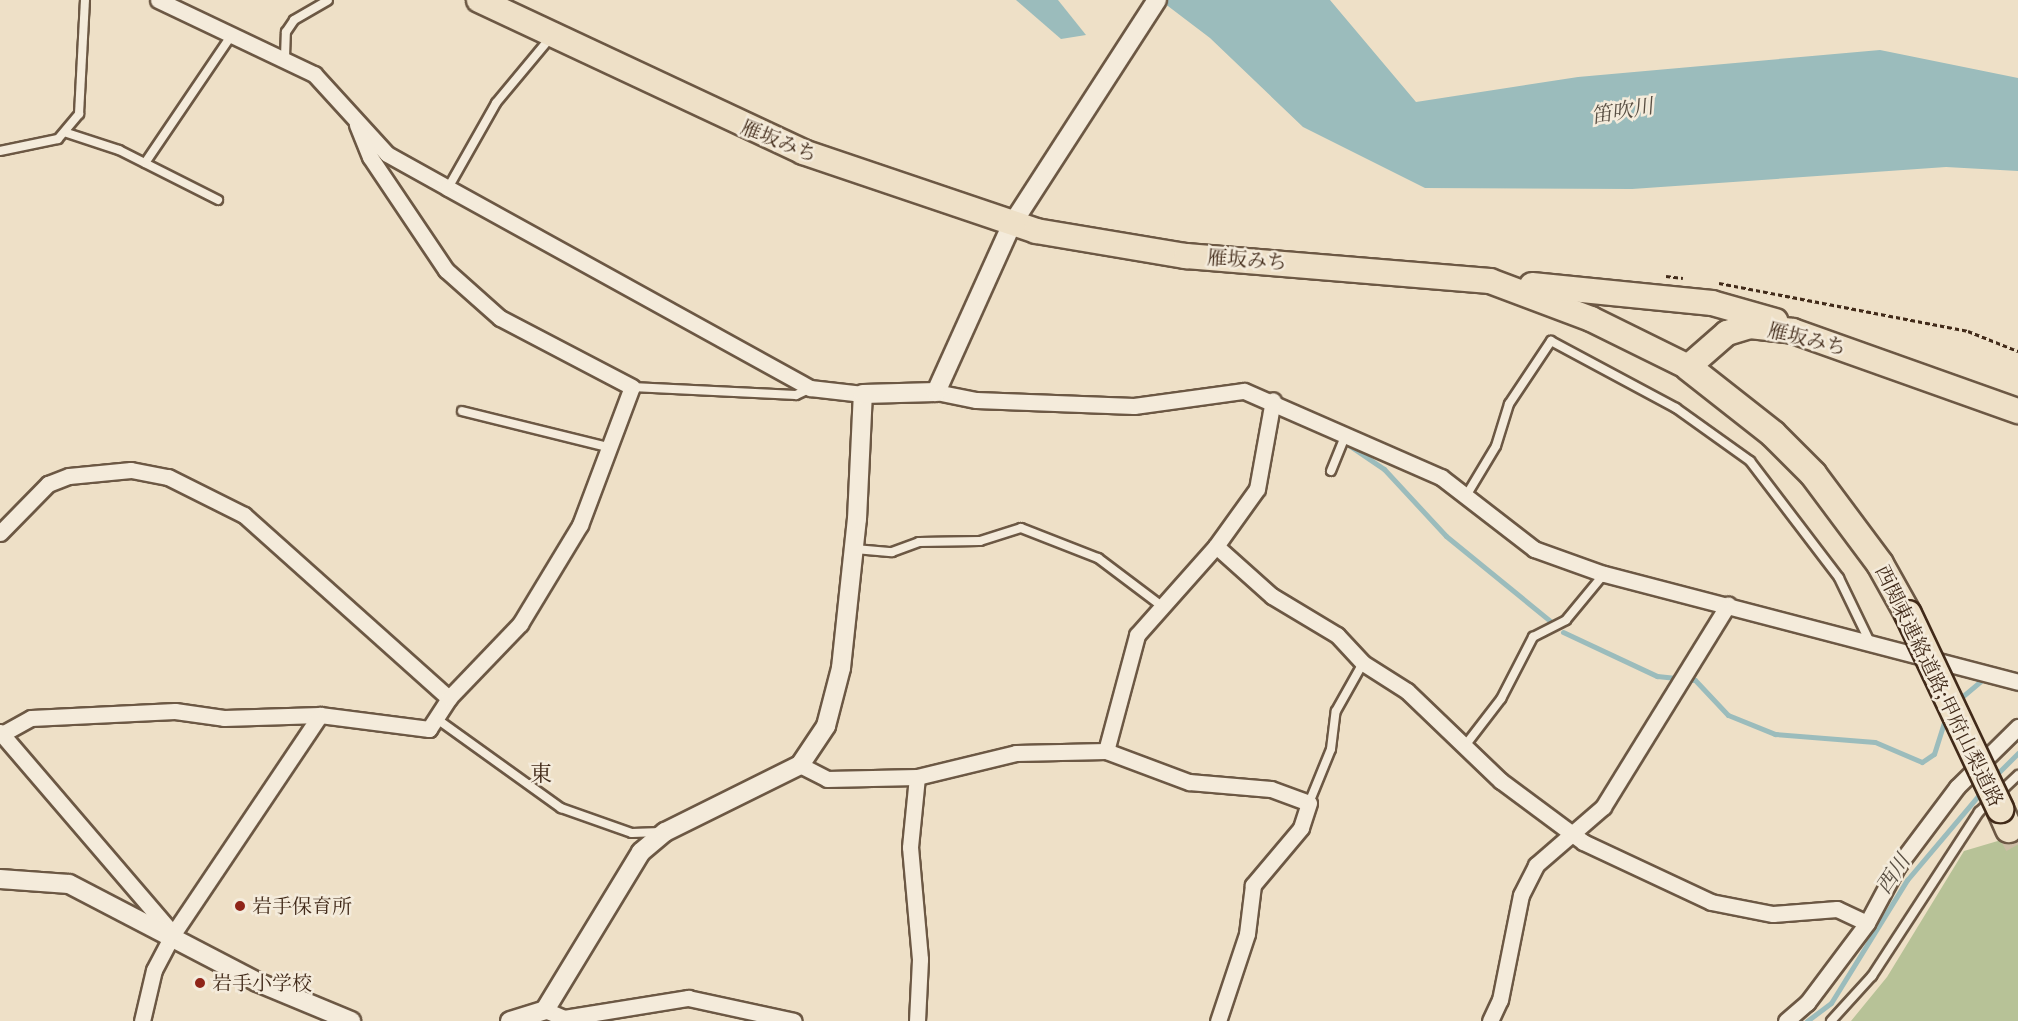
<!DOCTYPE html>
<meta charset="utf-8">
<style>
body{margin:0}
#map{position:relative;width:2018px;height:1021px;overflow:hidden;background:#eee0c7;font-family:"Libre Caslon Text","Noto Serif JP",serif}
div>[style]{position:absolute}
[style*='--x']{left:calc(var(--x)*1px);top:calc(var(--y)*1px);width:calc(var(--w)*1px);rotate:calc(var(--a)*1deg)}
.green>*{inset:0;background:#b7c297}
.water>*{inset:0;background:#9bbcbc}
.stream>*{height:5px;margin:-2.5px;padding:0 2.5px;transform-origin:2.5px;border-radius:2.5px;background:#9bbcbc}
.motorway-tunnel>*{height:26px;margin-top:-13px;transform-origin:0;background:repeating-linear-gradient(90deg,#cbbca4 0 26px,transparent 0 39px)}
.path>*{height:3px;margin-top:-1.5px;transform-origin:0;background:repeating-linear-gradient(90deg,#412a19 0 4.5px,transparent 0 7.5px)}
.roads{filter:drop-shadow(2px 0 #6c5844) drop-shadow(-2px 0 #6c5844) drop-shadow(0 2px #6c5844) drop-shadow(0 -2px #6c5844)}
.service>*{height:8px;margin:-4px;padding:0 4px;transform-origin:4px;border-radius:4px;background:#f4ebdb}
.minor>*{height:15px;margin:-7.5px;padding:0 7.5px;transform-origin:7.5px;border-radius:7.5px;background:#f4ebdb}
.tertiary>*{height:18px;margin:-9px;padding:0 9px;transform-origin:9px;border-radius:9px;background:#f4ebdb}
.trunk>*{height:24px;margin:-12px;padding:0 12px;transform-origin:12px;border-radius:12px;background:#eee0c7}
.motorway>*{height:26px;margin:-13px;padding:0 13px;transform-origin:13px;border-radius:13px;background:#eee0c7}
.bridges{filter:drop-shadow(2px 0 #412a19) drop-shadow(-2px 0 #412a19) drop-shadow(0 2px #412a19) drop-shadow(0 -2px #412a19)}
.motorway-bridge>*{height:26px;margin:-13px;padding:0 13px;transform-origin:13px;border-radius:13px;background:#eee0c7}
.dots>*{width:16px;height:16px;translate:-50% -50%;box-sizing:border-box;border:3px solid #f4ebdb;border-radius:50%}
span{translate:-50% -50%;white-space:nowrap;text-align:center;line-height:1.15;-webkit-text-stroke:5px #f4ebdb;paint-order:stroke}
.street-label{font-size:20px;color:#412a19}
.poi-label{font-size:20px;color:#412a19}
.left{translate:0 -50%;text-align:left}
.water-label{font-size:21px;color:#584e42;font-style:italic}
.quarter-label{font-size:22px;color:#412a19}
</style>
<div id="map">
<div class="green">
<i style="clip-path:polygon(2018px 835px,2018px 1021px,1851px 1021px,1887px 977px,1964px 851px)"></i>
</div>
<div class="water">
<i style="clip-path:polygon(1016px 0,1058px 0,1086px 35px,1061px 39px)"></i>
<i style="clip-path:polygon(1160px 0,1330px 0,1416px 102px,1578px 77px,1880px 50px,2018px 78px,2018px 171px,1946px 167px,1632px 189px,1425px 188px,1303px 127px,1210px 38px)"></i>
</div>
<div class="stream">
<i style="--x:1341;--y:440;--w:52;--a:34"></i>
<i style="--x:1384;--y:469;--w:91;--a:47.2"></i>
<i style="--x:1446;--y:536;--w:139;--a:39.2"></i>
<i style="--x:1563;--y:632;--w:104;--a:25.1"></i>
<i style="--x:1657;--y:676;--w:38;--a:6"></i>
<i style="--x:1695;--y:680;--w:48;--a:46.7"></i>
<i style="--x:1728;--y:715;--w:51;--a:22"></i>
<i style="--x:1775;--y:734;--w:100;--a:4.6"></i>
<i style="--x:1875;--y:742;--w:51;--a:23.1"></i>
<i style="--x:1922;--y:762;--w:14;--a:-34"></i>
<i style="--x:1934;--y:754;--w:43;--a:-72.4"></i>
<i style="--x:1957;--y:701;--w:38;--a:-40"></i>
<i style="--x:1993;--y:778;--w:35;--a:-45"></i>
<i style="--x:1807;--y:1021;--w:30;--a:-37"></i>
<i style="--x:1831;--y:1003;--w:145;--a:-58.3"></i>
<i style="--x:1907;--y:880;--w:118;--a:-49.8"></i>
</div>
<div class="motorway-tunnel">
<i style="--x:2009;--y:829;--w:18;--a:61"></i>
</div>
<div class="path">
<i style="--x:1666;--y:276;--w:17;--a:7"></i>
<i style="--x:1719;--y:283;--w:254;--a:10.9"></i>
<i style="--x:1968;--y:331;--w:54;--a:21.8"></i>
</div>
<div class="roads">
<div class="service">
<i style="--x:285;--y:57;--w:25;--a:-88"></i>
<i style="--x:286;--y:32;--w:14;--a:-56"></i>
<i style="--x:294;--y:20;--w:39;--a:-30"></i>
<i style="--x:67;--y:133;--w:55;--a:18.1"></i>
<i style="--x:119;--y:150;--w:111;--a:26.8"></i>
<i style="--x:0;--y:151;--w:59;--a:-11.7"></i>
<i style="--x:58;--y:139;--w:33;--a:-50"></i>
<i style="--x:79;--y:114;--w:114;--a:-87"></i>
<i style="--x:145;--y:163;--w:157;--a:-55.9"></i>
<i style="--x:448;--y:188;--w:98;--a:-60.5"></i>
<i style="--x:496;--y:103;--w:86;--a:-50.2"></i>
<i style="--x:632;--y:387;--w:164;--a:2.8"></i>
<i style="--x:796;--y:395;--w:14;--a:-25"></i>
<i style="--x:462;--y:411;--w:149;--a:13.9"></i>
<i style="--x:1331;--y:471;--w:40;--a:-68"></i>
<i style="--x:1466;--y:496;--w:58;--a:-59"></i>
<i style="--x:1496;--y:446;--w:44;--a:-72.8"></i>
<i style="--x:1509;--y:404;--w:76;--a:-56.3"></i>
<i style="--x:1551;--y:341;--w:142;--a:28.2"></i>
<i style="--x:1676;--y:408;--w:91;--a:35.6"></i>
<i style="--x:1750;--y:461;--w:147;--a:52.7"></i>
<i style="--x:1839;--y:578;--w:71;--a:64.2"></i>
<i style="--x:855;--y:549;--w:37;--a:5"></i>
<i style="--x:892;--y:552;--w:29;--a:-20"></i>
<i style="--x:919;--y:542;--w:61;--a:-0.9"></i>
<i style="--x:980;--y:541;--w:43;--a:-17.6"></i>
<i style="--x:1021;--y:528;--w:83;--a:21.3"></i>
<i style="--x:1098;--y:558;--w:81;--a:37"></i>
<i style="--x:437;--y:719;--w:153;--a:35.7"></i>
<i style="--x:561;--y:808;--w:75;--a:19.4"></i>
<i style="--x:632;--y:833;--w:29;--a:-2"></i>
<i style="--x:1464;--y:747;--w:61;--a:-52.4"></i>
<i style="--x:1501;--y:699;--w:70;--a:-62.7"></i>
<i style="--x:1533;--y:637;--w:37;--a:-27"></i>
<i style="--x:1566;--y:620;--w:60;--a:-50.4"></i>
<i style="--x:1309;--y:803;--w:58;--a:-67.8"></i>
<i style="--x:1331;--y:749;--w:38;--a:-83"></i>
<i style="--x:1336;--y:711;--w:55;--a:-60.6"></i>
<i style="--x:1831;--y:1021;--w:61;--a:-47.7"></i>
<i style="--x:1872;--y:976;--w:196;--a:-56.9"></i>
<i style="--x:1979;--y:812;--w:54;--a:-43.5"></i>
</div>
<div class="minor">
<i style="--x:158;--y:0;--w:173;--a:25.4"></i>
<i style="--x:314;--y:74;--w:108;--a:47.6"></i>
<i style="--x:387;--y:154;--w:70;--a:29.1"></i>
<i style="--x:448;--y:188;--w:414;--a:28.9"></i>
<i style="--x:810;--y:388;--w:53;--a:6.5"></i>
<i style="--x:936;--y:392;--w:41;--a:11.3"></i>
<i style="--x:976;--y:400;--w:158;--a:2.2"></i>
<i style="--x:1134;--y:406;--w:111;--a:-7.8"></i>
<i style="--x:1244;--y:391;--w:215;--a:23.6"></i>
<i style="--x:1441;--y:477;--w:118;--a:37.7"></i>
<i style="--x:1534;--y:549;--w:74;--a:19.7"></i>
<i style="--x:1604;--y:574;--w:428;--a:14.6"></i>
<i style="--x:0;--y:533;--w:69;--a:-45.6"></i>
<i style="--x:48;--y:484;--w:22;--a:-21"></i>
<i style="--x:69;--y:476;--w:62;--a:-5.5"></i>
<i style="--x:131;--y:470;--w:38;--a:11"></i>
<i style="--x:168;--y:477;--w:85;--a:26.6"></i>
<i style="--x:244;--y:515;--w:275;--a:41.8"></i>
<i style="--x:1216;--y:546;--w:75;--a:41.8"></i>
<i style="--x:1272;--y:596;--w:76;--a:31"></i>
<i style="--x:1337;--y:635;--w:38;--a:47"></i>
<i style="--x:1363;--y:663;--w:52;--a:32.5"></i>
<i style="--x:1407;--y:691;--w:130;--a:43.8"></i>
<i style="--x:1501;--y:781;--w:102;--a:36.6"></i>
<i style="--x:1583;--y:842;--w:141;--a:25.1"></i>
<i style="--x:1711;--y:902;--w:63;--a:11"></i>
<i style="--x:1773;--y:914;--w:64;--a:-4.5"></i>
<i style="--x:1837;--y:909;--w:33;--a:25"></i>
<i style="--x:0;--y:732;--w:266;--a:49.4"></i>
<i style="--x:2;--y:734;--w:33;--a:-29"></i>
<i style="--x:31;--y:718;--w:144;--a:-2.8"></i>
<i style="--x:175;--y:711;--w:49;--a:8.1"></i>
<i style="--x:224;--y:718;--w:96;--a:-1.8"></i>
<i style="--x:1106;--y:751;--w:120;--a:-75"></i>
<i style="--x:1137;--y:635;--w:119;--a:-48.4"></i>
<i style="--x:1216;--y:546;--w:70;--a:-54.3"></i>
<i style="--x:1257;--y:489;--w:90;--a:-79.8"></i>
<i style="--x:800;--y:765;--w:30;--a:27"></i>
<i style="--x:827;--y:779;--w:90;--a:-1.3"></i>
<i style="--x:917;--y:777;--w:102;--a:-13.6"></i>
<i style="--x:1016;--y:753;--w:90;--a:-1.3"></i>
<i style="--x:1106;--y:751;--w:89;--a:20.5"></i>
<i style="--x:1189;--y:782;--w:82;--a:4.9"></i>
<i style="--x:1271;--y:789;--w:40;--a:20.2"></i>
<i style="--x:1309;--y:803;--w:26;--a:108"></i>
<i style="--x:1301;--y:828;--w:75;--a:130.1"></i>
<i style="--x:1253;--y:885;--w:49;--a:97"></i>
<i style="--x:1247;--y:934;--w:92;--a:108.4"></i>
<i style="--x:545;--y:1010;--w:21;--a:23"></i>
<i style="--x:564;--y:1018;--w:126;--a:-9.2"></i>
<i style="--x:688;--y:998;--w:108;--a:12.2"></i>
<i style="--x:142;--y:1021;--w:52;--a:-76.8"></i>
<i style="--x:154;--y:970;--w:41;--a:-62.2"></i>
<i style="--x:173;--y:934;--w:264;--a:-56.1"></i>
<i style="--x:320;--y:715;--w:110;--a:7.3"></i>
<i style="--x:429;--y:729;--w:37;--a:-57"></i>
<i style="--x:449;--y:698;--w:103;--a:-46.2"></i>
<i style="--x:520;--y:624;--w:116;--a:-58.8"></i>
<i style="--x:580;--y:525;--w:147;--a:-69.4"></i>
<i style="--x:632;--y:387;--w:149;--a:-152.4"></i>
<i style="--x:500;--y:318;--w:72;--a:-138.4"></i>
<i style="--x:446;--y:270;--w:136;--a:-123.9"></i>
<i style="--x:370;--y:157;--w:35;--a:-112"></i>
<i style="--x:917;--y:1021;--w:62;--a:-87.2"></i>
<i style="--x:920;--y:959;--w:112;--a:-95.1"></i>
<i style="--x:910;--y:847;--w:70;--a:-84.3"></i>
<i style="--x:1490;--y:1021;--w:23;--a:-65"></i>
<i style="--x:1500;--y:1000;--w:107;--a:-78.7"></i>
<i style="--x:1521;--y:895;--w:34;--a:-63"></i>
<i style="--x:1536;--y:865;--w:89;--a:-40.9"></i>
<i style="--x:1603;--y:807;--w:238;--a:-58.3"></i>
<i style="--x:1786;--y:1021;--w:28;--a:-41"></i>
<i style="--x:1807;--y:1003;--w:100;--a:-53.1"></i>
<i style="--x:1867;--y:923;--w:64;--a:-61.8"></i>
<i style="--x:1897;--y:867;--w:100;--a:-53.1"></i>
<i style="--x:1957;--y:787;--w:86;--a:-44.5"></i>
</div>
<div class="tertiary">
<i style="--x:0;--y:879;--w:69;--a:4.1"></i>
<i style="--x:69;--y:884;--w:212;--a:27.5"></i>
<i style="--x:257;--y:982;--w:102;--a:22.5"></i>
<i style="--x:510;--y:1021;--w:37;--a:-17"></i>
<i style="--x:545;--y:1010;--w:185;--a:-58.7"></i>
<i style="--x:641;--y:852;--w:31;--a:-40"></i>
<i style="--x:665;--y:832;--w:151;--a:-26.4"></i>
<i style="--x:800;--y:765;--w:47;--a:-56.3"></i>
<i style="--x:826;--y:726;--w:60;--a:-75.5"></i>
<i style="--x:841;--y:668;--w:150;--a:-83.9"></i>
<i style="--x:857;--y:519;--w:125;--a:-87.3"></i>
<i style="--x:863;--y:394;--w:73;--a:-1.6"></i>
<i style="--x:936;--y:392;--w:184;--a:-65.7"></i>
<i style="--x:1012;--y:224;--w:267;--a:-57.1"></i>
</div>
<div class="trunk">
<i style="--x:479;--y:0;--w:358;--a:25.1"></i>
<i style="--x:803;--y:152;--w:246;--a:18.7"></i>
<i style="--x:1036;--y:231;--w:152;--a:9.5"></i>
<i style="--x:1186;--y:256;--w:305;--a:4.7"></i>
<i style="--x:1490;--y:281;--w:108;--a:20.6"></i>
<i style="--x:1591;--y:319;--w:108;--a:26.3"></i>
<i style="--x:1688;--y:367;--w:52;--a:-41.1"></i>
<i style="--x:1727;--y:333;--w:24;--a:-17"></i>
<i style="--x:1750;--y:326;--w:43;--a:6.6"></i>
<i style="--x:1793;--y:331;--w:239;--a:19.6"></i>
<i style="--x:1532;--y:285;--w:181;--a:5.7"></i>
<i style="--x:1712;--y:303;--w:66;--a:15.9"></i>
</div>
<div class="motorway">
<i style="--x:1688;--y:367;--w:108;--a:38.2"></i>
<i style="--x:1773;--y:434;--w:57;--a:45"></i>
<i style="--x:1813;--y:474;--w:112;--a:53.3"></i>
<i style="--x:1880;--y:564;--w:57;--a:60.8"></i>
<i style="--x:2000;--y:809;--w:22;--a:66"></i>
</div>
</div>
<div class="bridges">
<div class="motorway-bridge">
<i style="--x:1908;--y:614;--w:216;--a:64.7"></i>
</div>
</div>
<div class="dots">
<i style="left:240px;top:906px;background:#8f2418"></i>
<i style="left:200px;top:983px;background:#8f2418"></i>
</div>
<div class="street-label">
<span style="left:779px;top:141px;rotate:22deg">雁坂みち</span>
<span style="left:1247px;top:260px;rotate:4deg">雁坂みち</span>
<span style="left:1807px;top:339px;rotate:14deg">雁坂みち</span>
<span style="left:1939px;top:686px;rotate:64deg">西関東連絡道路;甲府山梨道路</span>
</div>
<div class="poi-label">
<span class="left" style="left:252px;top:906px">岩手保育所</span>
<span class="left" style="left:212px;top:983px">岩手小学校</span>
</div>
<div class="water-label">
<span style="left:1622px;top:111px;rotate:-10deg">笛吹川</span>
<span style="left:1893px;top:874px;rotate:-56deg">西川</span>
</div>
<div class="quarter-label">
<span style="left:541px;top:774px">東</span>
</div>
</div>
